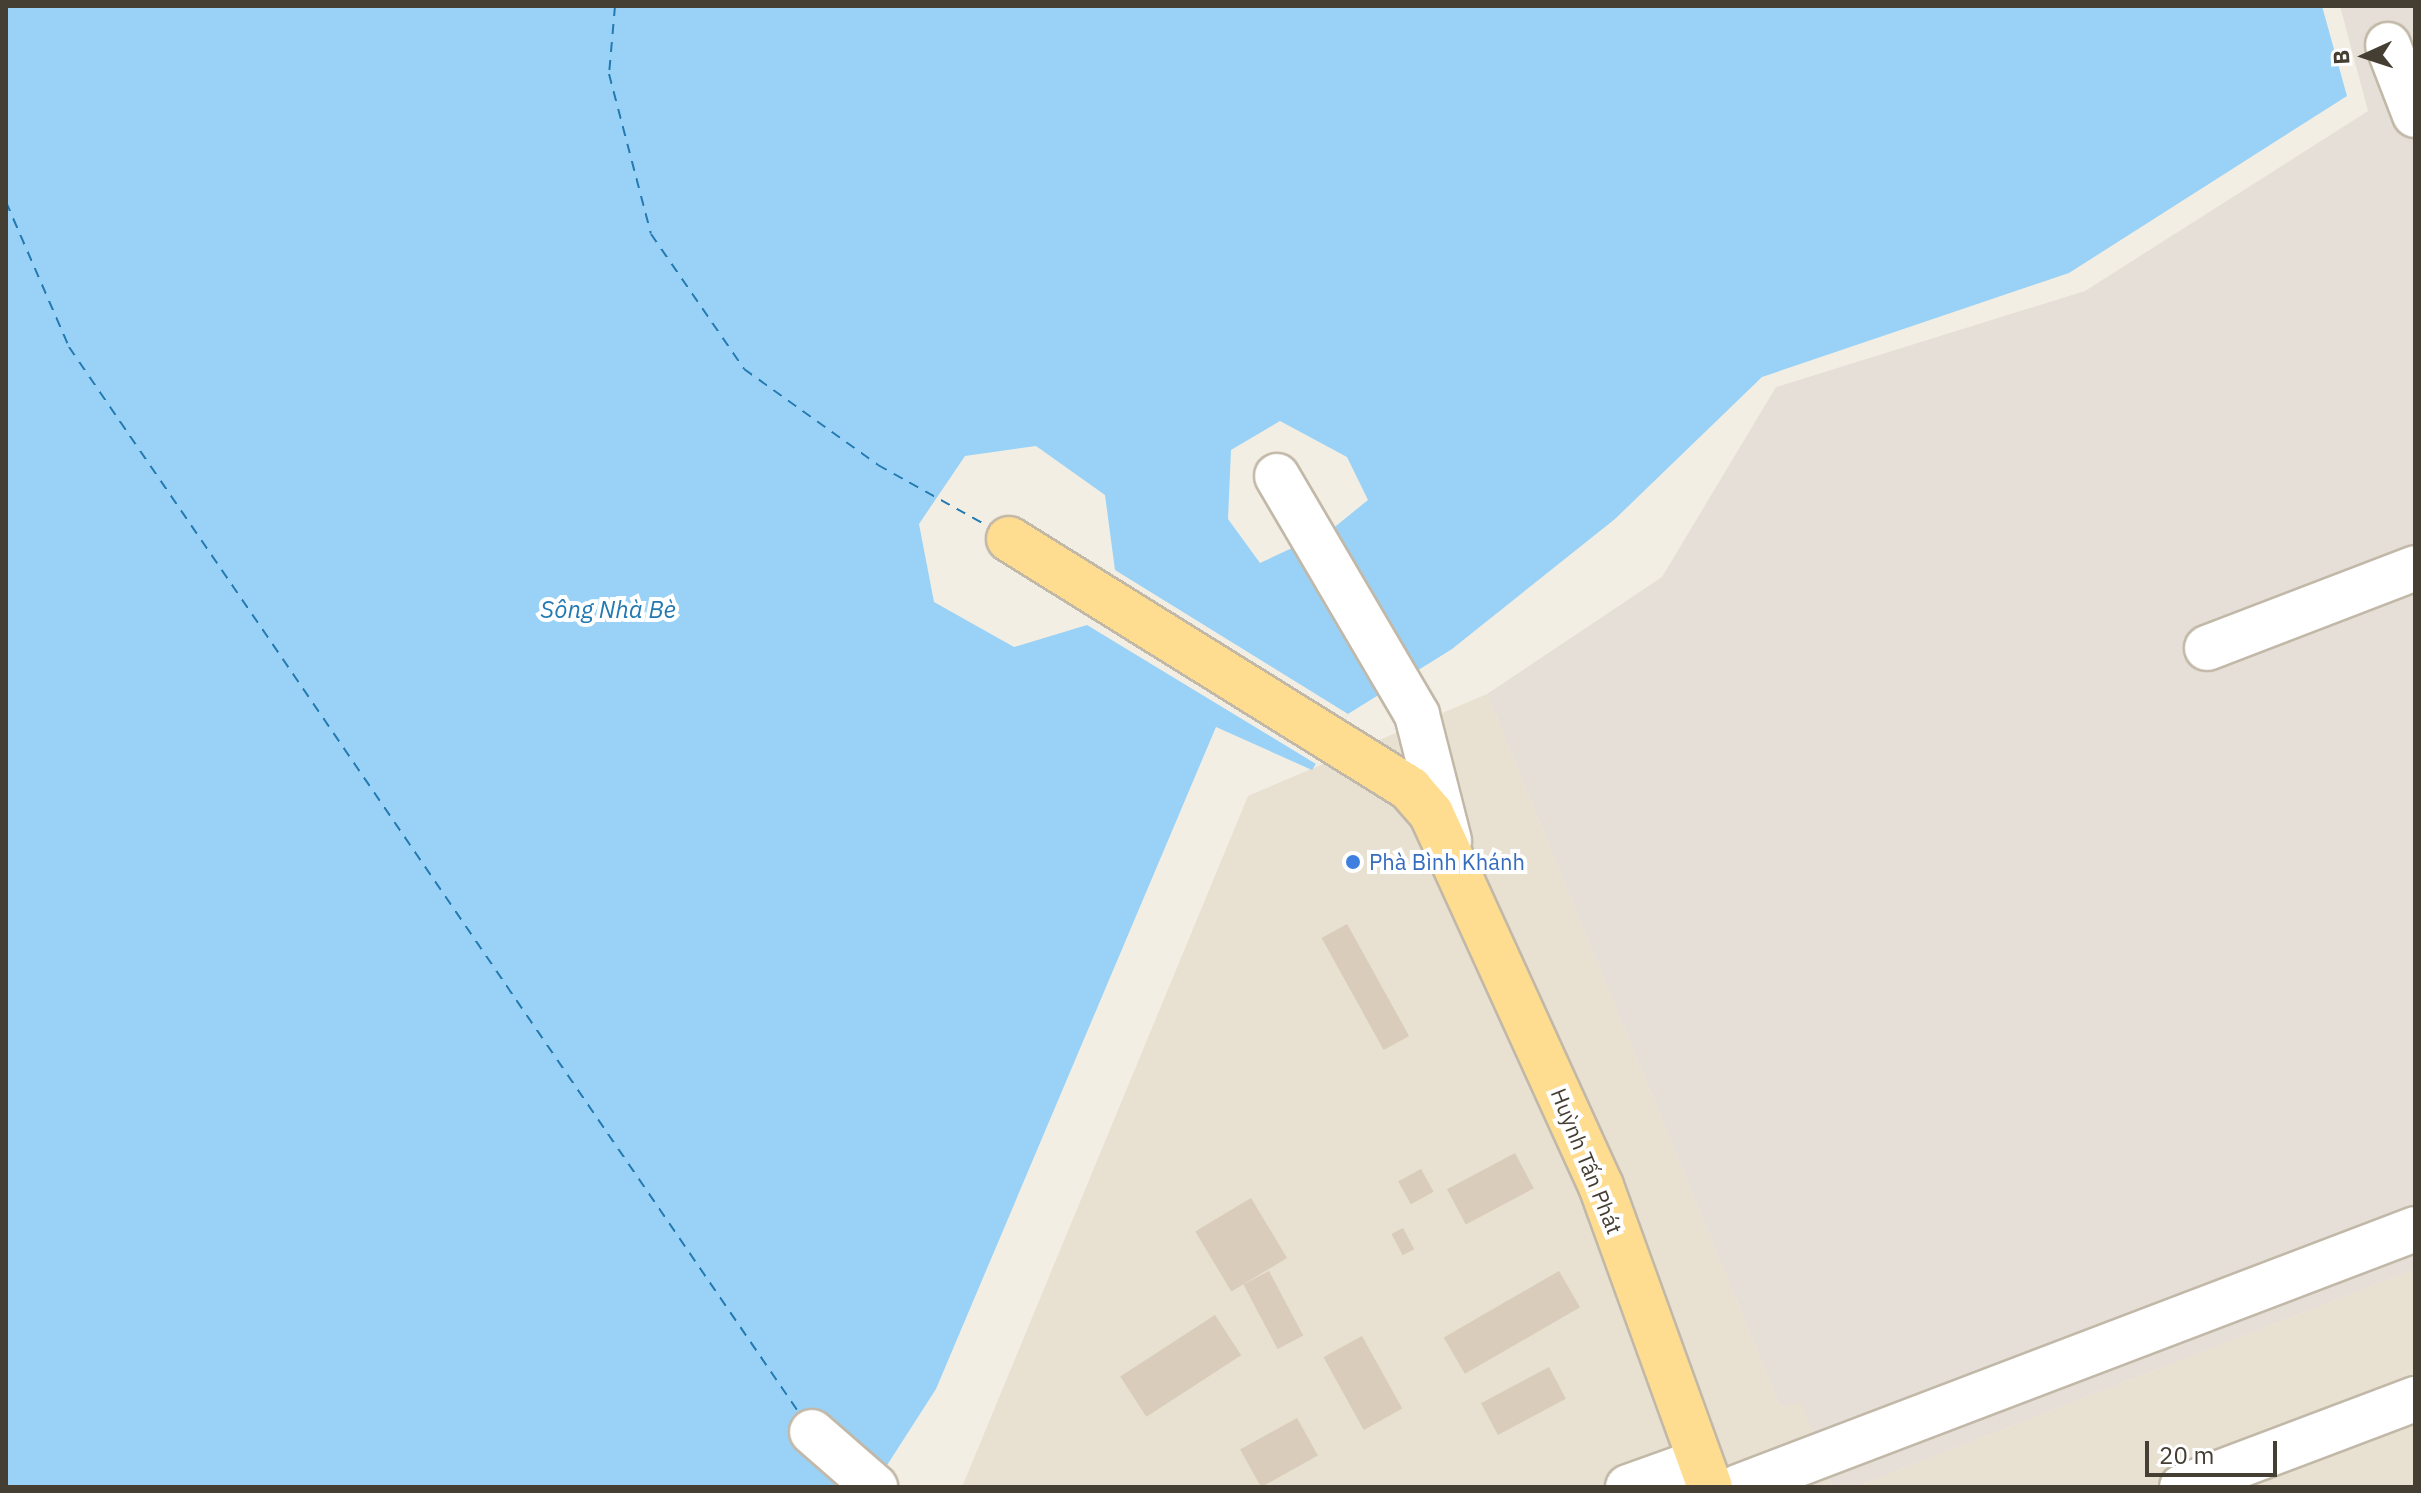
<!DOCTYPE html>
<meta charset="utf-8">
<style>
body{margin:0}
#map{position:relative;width:2421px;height:1493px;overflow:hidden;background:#f3eee3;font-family:"IBM Plex Sans",sans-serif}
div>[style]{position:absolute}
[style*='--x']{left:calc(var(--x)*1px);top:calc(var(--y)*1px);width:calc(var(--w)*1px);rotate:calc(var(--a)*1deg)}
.residential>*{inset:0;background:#e8e0d0}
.industrial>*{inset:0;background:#e5dfd8}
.water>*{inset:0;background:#99d2f6}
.pier>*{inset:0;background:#f3eee3}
.ferry>*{height:2px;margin-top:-1px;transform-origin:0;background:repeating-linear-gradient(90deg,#2379b1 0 10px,transparent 0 18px)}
.building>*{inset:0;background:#d9ccba;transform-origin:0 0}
.roads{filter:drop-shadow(2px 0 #c2b8a8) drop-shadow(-2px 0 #c2b8a8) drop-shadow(0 2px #c2b8a8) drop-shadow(0 -2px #c2b8a8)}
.minor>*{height:44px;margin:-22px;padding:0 22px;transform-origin:22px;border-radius:22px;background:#fff}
.major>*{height:44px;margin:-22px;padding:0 22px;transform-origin:22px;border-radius:22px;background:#ffdd90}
.dots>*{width:22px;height:22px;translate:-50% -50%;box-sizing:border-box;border:4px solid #fff;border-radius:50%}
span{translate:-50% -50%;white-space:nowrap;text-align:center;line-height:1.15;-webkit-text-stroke:8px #fff;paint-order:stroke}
.shop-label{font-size:22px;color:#366cbe}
.left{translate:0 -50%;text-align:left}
.street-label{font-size:22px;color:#453e33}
.water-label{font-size:24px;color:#2379b1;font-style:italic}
.frame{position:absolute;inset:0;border:8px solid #453e33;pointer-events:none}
.north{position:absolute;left:2325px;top:16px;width:80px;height:80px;-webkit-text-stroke:6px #fff;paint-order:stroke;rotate:267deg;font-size:22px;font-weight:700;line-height:32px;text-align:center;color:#453e33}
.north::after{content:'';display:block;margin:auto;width:28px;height:36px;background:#453e33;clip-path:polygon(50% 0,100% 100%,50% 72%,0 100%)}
.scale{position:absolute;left:2145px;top:1441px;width:132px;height:36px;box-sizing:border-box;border:4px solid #453e33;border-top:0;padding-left:10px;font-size:24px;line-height:28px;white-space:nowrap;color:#453e33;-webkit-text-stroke:6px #fff;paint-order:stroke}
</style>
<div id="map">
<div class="residential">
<i style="clip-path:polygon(1487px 694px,1780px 1406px,1802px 1402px,1833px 1487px,962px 1487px,1248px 796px)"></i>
<i style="clip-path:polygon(2415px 1269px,2415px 1487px,1855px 1487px)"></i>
</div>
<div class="industrial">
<i style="clip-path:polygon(2340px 6px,2415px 6px,2415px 1269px,1855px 1487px,1833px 1487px,1802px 1403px,1780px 1406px,1487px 694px,1662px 577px,1776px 387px,2085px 291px,2368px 111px)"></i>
</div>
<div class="water">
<i style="clip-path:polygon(6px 6px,2322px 6px,2347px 96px,2069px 273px,1762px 377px,1615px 519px,1452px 649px,1348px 714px,1312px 770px,1216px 727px,936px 1389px,873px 1487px,6px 1487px)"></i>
</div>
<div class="pier">
<i style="clip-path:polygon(1280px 421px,1347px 457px,1368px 500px,1331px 530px,1260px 563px,1228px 519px,1231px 450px)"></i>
<i style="clip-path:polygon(1036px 446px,1105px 495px,1115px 570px,1348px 714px,1316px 764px,1087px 625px,1014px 647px,934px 602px,919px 524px,965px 456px)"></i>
</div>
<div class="ferry">
<i style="--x:615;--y:6;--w:68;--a:95"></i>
<i style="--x:609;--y:74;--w:165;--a:75.3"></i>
<i style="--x:651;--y:234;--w:164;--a:55.4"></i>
<i style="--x:744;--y:369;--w:165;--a:35.6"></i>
<i style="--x:878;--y:465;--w:129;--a:29.1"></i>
<i style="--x:6;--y:202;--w:158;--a:66.5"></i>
<i style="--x:69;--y:347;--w:1293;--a:55.59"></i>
</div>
<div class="building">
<i style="left:1347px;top:924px;width:128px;height:29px;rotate:61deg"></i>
<i style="left:1515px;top:1153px;width:40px;height:77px;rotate:62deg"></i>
<i style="left:1421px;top:1169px;width:26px;height:26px;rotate:61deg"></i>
<i style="left:1251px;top:1198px;width:70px;height:65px;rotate:59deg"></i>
<i style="left:1403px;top:1228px;width:24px;height:13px;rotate:62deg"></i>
<i style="left:1269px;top:1271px;width:73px;height:29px;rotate:62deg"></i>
<i style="left:1559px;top:1271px;width:42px;height:133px;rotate:60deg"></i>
<i style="left:1215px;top:1315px;width:48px;height:113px;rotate:57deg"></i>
<i style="left:1362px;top:1336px;width:83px;height:44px;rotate:61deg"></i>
<i style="left:1549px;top:1367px;width:36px;height:77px;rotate:62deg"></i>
<i style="left:1297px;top:1418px;width:43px;height:65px;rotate:61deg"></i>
</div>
<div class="roads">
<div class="minor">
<i style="--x:2388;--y:45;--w:75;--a:68.9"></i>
<i style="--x:1277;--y:476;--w:277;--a:59.6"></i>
<i style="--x:1417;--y:715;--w:130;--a:75.7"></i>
<i style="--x:2207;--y:648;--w:223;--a:-21"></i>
<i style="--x:812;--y:1432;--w:84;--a:41.1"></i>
<i style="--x:1628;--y:1487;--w:74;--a:-19.7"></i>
<i style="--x:1738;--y:1487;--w:724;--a:-20.86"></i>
<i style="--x:2182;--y:1487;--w:249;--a:-20.7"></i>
</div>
<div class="major">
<i style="--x:1009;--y:539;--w:473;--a:31.9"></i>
<i style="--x:1410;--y:789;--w:32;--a:49"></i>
<i style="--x:1431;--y:813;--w:410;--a:65.5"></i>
<i style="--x:1601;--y:1186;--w:320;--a:70.1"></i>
</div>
</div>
<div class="dots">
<i style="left:1353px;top:862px;background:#3f7fe0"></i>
</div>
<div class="shop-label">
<span class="left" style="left:1369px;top:862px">Phà Bình Khánh</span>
</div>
<div class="street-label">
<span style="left:1587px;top:1161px;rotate:68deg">Huỳnh Tấn Phát</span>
</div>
<div class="water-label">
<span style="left:608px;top:610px">Sông Nhà Bè</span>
</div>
<div class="frame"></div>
<div class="north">B</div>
<div class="scale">20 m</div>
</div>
